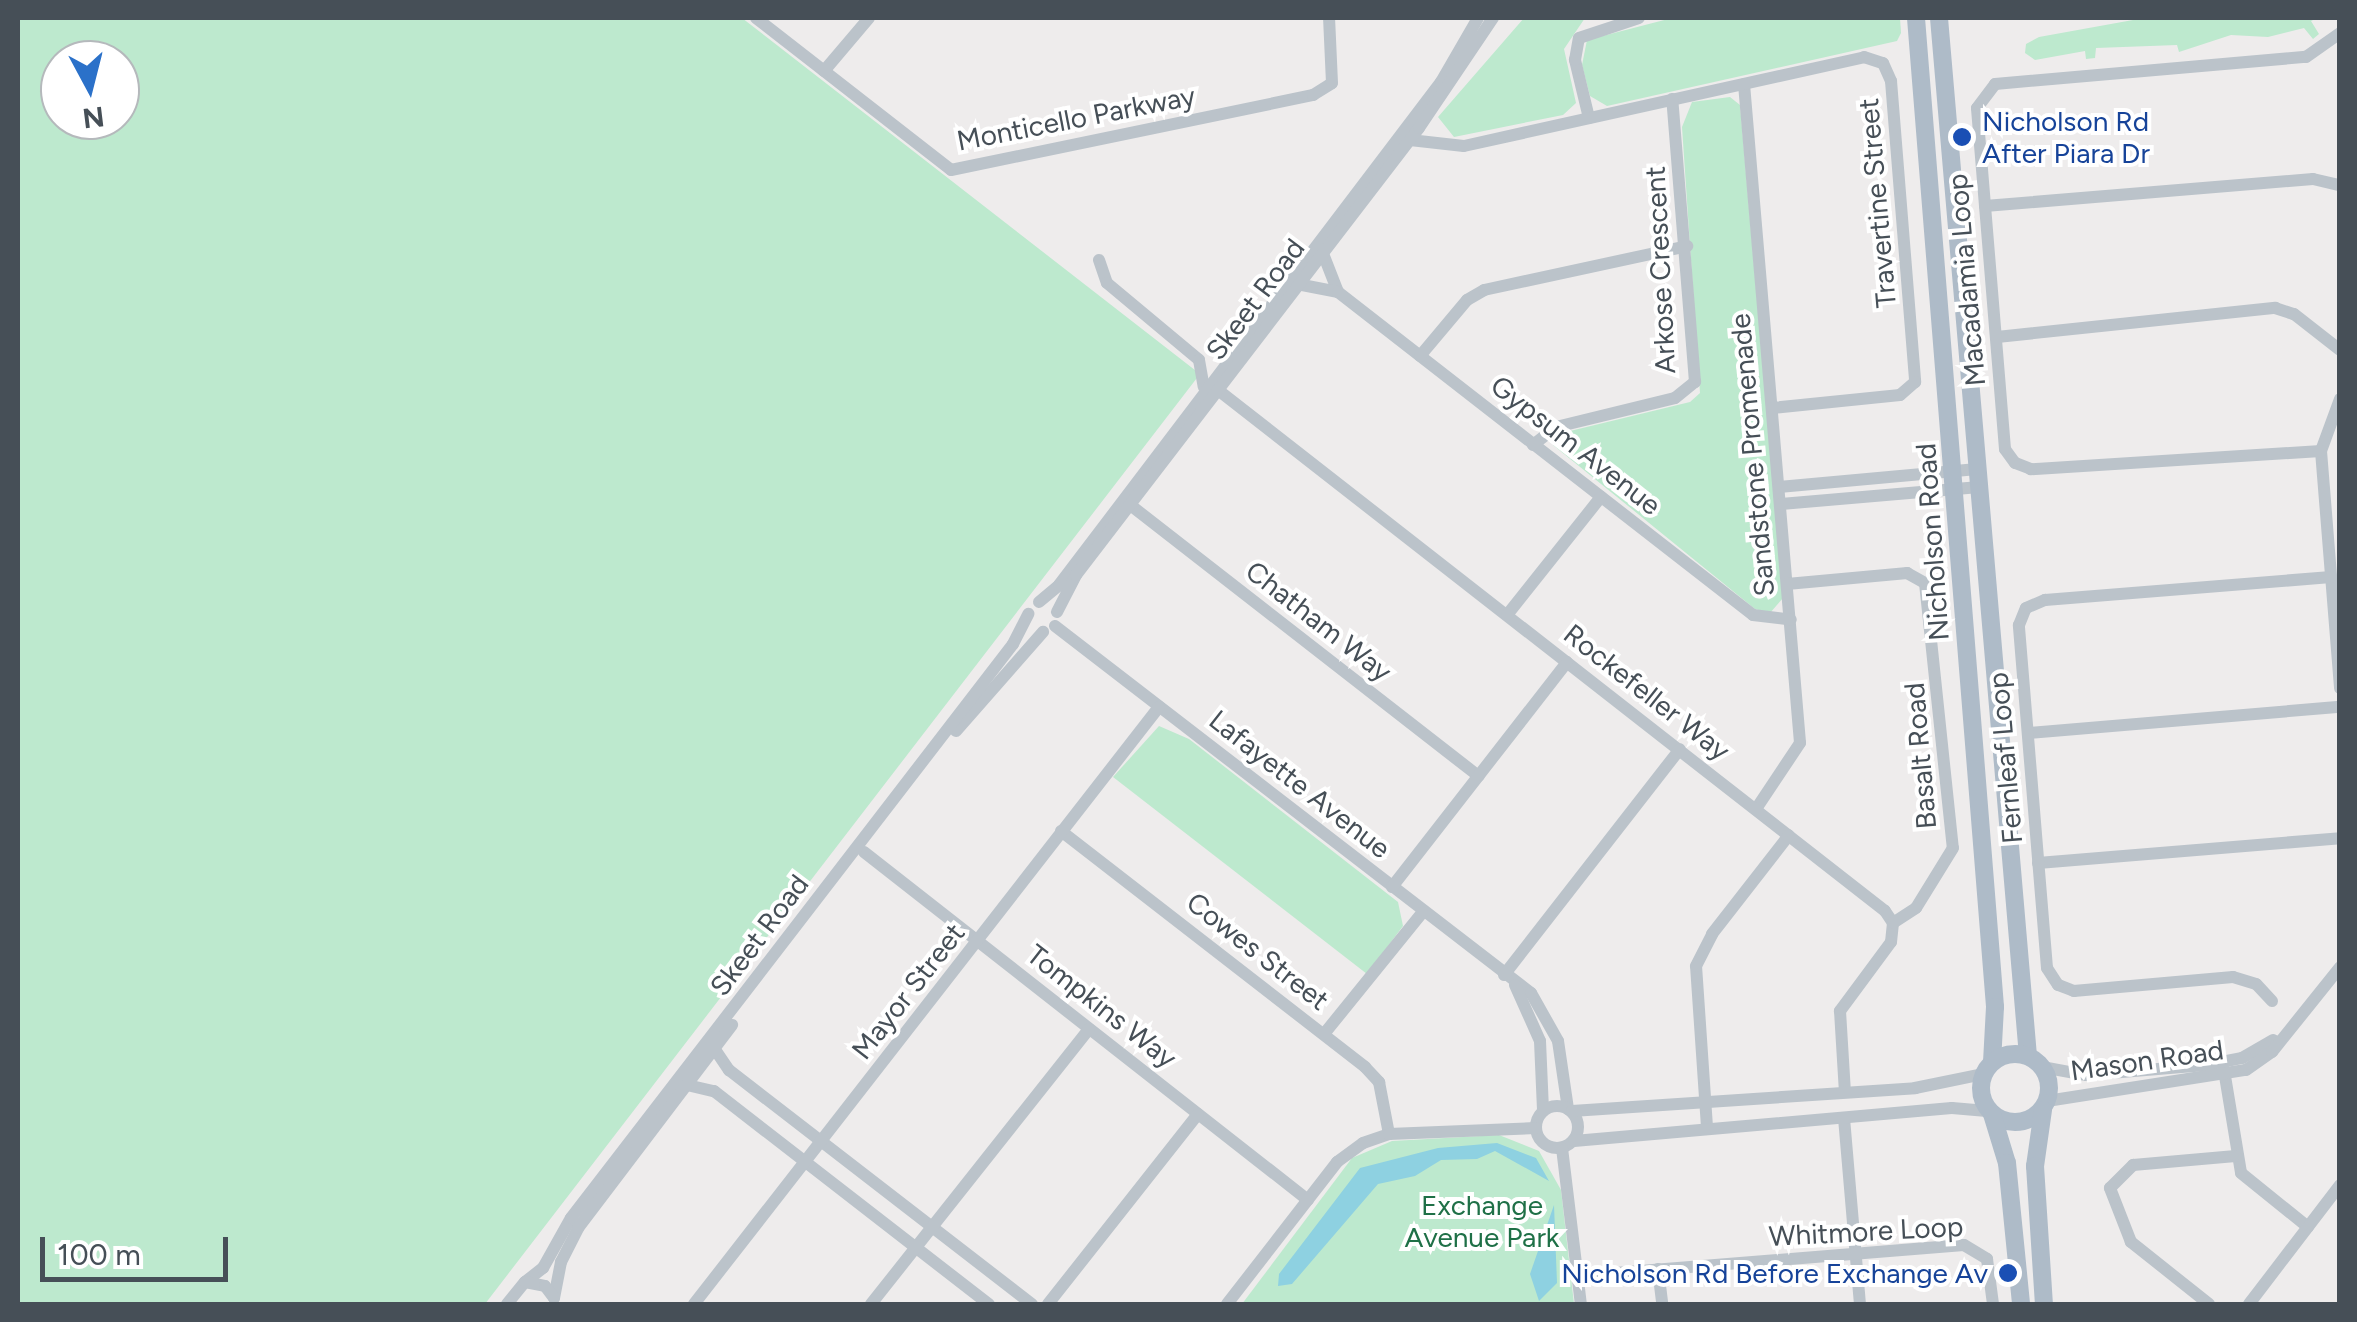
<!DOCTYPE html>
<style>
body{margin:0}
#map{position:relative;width:2357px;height:1322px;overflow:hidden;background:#eeecec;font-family:Figtree,sans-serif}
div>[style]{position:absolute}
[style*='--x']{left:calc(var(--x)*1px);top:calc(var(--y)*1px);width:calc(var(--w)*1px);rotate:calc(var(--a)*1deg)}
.green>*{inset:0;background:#bde9ce}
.water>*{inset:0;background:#8ed1e1}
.minor>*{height:12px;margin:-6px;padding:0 6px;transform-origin:6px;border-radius:6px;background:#bbc3ca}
.minor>.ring{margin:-6px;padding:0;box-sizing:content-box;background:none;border:12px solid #bbc3ca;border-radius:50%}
.major>*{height:18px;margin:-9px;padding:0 9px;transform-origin:9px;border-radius:9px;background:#aebbc8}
.major>.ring{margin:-9px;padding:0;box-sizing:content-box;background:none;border:18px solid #aebbc8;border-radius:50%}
.dots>*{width:28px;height:28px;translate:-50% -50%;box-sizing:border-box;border:5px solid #fff;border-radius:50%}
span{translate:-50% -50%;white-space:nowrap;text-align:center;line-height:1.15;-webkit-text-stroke:8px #fff;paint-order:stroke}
.street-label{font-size:28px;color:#464f57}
.transit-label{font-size:28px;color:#164399}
.left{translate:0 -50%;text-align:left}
.right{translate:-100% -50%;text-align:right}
.park-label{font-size:28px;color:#1f7047}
.frame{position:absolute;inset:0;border:20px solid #464f57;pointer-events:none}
.north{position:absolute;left:40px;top:40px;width:100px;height:100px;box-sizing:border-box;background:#fff;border:2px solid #b5b9bc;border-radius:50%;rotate:173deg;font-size:28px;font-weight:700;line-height:40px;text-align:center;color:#464f57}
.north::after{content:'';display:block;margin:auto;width:35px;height:45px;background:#2b71c9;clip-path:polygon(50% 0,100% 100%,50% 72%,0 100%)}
.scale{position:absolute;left:40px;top:1237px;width:188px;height:45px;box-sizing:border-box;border:5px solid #464f57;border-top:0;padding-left:12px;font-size:30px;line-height:35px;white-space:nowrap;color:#464f57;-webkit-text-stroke:8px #fff;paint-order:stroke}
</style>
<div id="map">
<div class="green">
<i style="clip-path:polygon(evenodd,18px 18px,742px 18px,1200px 374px,485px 1304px,18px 1304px,18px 18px,60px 60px,120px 60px,120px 120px,60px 120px,60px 60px)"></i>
<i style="clip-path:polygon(1524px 18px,1585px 18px,1564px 49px,1576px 103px,1563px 115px,1454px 137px,1438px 117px)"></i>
<i style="clip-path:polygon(1672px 18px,1900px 18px,1901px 33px,1897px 41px,1607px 106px,1590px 96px,1582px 65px,1587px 40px)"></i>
<i style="clip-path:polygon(2144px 18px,2317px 18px,2311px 21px,2319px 34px,2313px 39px,2304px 28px,2268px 37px,2231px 35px,2179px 52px,2177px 45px,2096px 48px,2095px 58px,2086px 59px,2085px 51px,2035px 60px,2025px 53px,2026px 44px,2039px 37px)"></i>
<i style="clip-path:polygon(1730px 97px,1740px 105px,1783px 598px,1770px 613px,1755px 609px,1553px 445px,1566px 432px,1690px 402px,1700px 393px,1682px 127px,1692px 102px)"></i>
<i style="clip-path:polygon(1159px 726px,1189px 739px,1398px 902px,1403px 926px,1367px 974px,1113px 777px)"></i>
<i style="clip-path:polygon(1499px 1135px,1539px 1151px,1561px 1190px,1574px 1304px,1242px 1304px,1352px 1158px,1392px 1141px)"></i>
</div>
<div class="water">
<i style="clip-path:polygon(1497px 1143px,1536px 1158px,1549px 1181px,1495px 1151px,1477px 1159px,1441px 1160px,1415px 1176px,1378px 1184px,1292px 1284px,1278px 1286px,1279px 1274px,1360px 1168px,1438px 1148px)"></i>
<i style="clip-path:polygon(1554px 1205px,1557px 1283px,1539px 1301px,1530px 1274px)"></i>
</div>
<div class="minor">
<i style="--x:756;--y:18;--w:247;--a:37.9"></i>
<i style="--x:951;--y:170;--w:370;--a:-11.7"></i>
<i style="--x:1313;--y:95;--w:22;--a:-32"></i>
<i style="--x:1332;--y:83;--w:65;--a:-92.6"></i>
<i style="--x:824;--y:71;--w:70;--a:-49.7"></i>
<i style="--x:1744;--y:84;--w:661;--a:85.14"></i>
<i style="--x:1800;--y:743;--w:79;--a:123.7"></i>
<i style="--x:1589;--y:118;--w:60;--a:-103.6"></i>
<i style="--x:1575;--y:60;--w:22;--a:-80"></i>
<i style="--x:1579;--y:38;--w:63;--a:-18.4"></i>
<i style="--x:1410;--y:140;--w:54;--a:6.3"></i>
<i style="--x:1464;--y:146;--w:410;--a:-12.5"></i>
<i style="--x:1864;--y:57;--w:20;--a:18"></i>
<i style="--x:1883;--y:63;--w:20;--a:66"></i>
<i style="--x:1891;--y:81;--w:302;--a:85.4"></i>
<i style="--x:1915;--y:382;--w:20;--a:139"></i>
<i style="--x:1900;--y:395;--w:128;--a:174.2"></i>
<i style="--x:1985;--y:206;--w:329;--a:-4.7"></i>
<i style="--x:2313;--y:179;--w:28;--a:13"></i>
<i style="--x:1322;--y:251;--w:44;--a:68.7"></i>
<i style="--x:1099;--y:260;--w:24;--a:71"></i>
<i style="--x:1107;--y:283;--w:120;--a:39.9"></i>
<i style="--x:1199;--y:360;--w:27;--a:80"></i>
<i style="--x:1297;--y:284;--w:42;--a:11"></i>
<i style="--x:1338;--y:292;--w:526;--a:37.89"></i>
<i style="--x:1753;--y:615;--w:38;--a:7"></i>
<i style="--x:1997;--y:337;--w:280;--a:-6"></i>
<i style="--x:2275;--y:308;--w:20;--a:18"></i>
<i style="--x:2294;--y:314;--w:58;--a:38"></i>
<i style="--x:1420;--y:356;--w:73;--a:-50"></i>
<i style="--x:1467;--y:300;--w:20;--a:-30"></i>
<i style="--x:1484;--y:290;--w:208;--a:-12.2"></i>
<i style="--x:1218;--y:390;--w:846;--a:37.99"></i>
<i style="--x:1885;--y:911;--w:14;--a:56"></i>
<i style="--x:1893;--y:923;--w:19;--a:96"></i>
<i style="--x:1891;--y:942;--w:86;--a:126.5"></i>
<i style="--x:1840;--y:1011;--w:81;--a:86.5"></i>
<i style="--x:2340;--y:399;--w:55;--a:110.1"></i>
<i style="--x:2321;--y:451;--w:238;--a:85.4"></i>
<i style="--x:1533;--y:445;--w:29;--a:-38"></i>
<i style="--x:1556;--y:427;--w:122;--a:-13.7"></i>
<i style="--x:1675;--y:398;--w:26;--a:-39"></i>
<i style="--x:1695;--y:382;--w:284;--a:-94.6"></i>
<i style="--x:2321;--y:451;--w:291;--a:176.4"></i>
<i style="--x:2031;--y:469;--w:17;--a:-159"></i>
<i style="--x:2015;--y:463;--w:17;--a:-126"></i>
<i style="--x:2005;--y:449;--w:342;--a:-94.7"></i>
<i style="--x:1977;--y:108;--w:30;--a:-53"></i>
<i style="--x:1995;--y:84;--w:312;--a:-5"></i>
<i style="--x:2306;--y:57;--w:42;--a:-35.2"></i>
<i style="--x:1779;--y:487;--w:199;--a:-5.2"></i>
<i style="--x:1129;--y:504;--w:443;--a:37.9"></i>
<i style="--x:1781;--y:504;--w:199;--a:-4.9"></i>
<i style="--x:1787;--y:584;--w:121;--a:-5.2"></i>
<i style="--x:1907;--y:573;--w:21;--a:29"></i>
<i style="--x:1925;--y:583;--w:266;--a:84"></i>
<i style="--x:1953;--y:848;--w:70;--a:121.7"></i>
<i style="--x:1916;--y:908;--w:27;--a:147"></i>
<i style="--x:1039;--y:602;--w:26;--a:-40"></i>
<i style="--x:1059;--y:585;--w:632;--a:-52.79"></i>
<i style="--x:1441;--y:82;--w:74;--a:-60"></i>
<i style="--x:1057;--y:612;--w:42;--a:-62.8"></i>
<i style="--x:1076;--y:575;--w:563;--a:-52.5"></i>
<i style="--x:1419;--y:128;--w:133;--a:-56.1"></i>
<i style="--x:1507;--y:615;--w:151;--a:-51.5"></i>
<i style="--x:1055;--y:626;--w:601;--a:37.63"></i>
<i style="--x:1531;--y:993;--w:55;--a:60.6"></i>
<i style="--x:1558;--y:1041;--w:69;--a:81.6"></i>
<i style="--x:956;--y:731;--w:132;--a:-48.7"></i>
<i style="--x:2028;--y:733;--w:313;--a:-4.8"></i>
<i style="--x:1061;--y:831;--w:385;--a:37.8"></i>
<i style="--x:1365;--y:1067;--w:21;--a:47"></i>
<i style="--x:1379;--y:1082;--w:53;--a:79.1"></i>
<i style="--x:864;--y:852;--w:564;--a:38.09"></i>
<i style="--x:2038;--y:863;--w:303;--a:-4.7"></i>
<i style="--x:1392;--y:887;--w:285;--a:-52.1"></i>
<i style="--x:1504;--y:975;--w:286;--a:-52.1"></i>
<i style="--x:1515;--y:985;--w:61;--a:65.9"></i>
<i style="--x:1540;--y:1041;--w:70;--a:87.5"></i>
<i style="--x:2272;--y:1001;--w:23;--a:-133"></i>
<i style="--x:2256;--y:984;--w:24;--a:-163"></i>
<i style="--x:2233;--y:977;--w:160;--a:175"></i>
<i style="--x:2074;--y:991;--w:17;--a:-159"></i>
<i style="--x:2058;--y:985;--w:20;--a:-123"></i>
<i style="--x:2047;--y:968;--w:344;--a:-94.7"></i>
<i style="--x:2019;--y:625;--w:18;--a:-68"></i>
<i style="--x:2026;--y:608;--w:21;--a:-23"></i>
<i style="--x:2045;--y:600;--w:287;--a:-4.6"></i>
<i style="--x:1324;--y:1034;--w:156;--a:-51"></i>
<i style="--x:714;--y:1048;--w:27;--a:56"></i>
<i style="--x:729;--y:1070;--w:383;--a:37.7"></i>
<i style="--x:2042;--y:1067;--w:45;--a:10.3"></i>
<i style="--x:2086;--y:1075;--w:120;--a:-4.8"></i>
<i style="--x:2206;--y:1065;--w:37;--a:-11"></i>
<i style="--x:2242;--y:1058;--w:36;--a:-30"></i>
<i style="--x:2224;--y:1070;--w:104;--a:80.6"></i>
<i style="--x:2241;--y:1173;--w:86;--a:38.9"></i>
<i style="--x:687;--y:1085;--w:28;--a:13"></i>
<i style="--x:714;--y:1091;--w:348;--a:37.8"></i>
<i style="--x:2047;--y:1101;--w:201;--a:-8.9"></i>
<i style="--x:2246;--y:1070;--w:32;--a:-35"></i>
<i style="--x:2272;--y:1052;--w:109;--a:-51.3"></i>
<i class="ring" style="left:1536px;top:1106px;width:30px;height:30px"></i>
<i style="--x:1572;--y:1111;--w:344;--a:-3.8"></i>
<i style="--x:1915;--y:1088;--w:69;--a:-11.6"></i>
<i style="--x:1844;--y:1118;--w:187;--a:85.1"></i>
<i style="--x:1707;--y:1127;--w:161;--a:-93.9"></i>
<i style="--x:1696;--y:966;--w:36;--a:-63"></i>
<i style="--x:1712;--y:934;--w:125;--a:-52.1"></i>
<i style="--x:1574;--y:1141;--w:379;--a:-5"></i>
<i style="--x:1952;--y:1108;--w:38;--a:5"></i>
<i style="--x:1562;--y:1148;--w:157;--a:83.1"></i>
<i style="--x:1658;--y:1269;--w:35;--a:83"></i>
<i style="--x:1578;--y:1276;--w:387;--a:-4.6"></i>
<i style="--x:1964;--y:1245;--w:27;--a:31"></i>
<i style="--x:1987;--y:1259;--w:45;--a:82.4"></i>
<i style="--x:525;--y:1282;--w:23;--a:-38"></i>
<i style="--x:543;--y:1268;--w:57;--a:-60.8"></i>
<i style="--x:571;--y:1218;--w:724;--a:-52.4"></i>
<i style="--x:1013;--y:644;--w:34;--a:-63"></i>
<i style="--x:554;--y:1298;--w:37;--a:-79"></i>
<i style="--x:561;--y:1262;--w:38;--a:-63"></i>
<i style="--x:578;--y:1228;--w:255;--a:-52.8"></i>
<i style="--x:507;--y:1304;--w:28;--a:-51"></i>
<i style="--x:525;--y:1282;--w:20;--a:11"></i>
<i style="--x:545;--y:1286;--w:15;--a:53"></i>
<i style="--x:694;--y:1304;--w:757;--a:-52.09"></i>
<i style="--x:871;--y:1304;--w:351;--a:-51.6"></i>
<i style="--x:1048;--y:1304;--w:242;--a:-51.7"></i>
<i style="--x:1227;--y:1304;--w:180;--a:-52.2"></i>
<i style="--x:1337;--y:1162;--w:32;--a:-36"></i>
<i style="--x:1363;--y:1143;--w:28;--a:-19"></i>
<i style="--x:1389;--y:1134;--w:147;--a:-2.3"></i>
<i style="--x:2209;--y:1304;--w:100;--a:-141.5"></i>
<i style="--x:2131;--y:1242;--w:58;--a:-111.3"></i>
<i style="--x:2110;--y:1188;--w:33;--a:-45"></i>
<i style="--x:2133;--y:1165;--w:103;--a:-5"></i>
<i style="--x:2249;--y:1304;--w:150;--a:-52.6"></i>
</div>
<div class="major">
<i style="--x:1916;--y:18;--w:992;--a:85.43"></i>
<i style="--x:1995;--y:1007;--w:55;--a:93.1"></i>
<i style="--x:1939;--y:18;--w:1042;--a:85.1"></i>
<i class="ring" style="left:1981px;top:1054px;width:50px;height:50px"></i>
<i style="--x:2043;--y:1110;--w:57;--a:98.1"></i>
<i style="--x:2035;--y:1166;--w:138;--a:86.3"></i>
<i style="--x:1992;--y:1114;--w:51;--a:73"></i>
<i style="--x:2007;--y:1163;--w:142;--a:84.3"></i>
</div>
<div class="dots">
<i style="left:1962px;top:137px;background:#1a4fb4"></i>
<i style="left:2008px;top:1273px;background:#1a4fb4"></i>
</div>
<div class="street-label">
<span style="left:1076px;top:118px;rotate:-11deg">Monticello Parkway</span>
<span style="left:1877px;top:203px;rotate:-95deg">Travertine Street</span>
<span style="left:1660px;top:270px;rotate:-93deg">Arkose Crescent</span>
<span style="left:1966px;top:280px;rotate:-95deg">Macadamia Loop</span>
<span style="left:1255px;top:299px;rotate:-53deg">Skeet Road</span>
<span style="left:1576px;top:445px;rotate:38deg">Gypsum Avenue</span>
<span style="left:1752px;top:455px;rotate:-95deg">Sandstone Promenade</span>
<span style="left:1932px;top:542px;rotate:-94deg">Nicholson Road</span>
<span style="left:1319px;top:621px;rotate:38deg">Chatham Way</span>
<span style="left:1647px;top:692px;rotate:38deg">Rockefeller Way</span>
<span style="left:1920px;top:756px;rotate:-95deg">Basalt Road</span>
<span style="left:2005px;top:758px;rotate:-95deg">Fernleaf Loop</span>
<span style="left:1300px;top:784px;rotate:38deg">Lafayette Avenue</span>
<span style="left:759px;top:935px;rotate:-53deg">Skeet Road</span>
<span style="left:1258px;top:951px;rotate:38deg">Cowes Street</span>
<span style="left:908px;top:991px;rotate:-52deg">Mayor Street</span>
<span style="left:1102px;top:1006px;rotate:38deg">Tompkins Way</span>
<span style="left:2147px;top:1060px;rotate:-8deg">Mason Road</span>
<span style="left:1866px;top:1231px;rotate:-3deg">Whitmore Loop</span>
</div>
<div class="transit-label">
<span class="left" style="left:1982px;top:137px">Nicholson Rd<br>After Piara Dr</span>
<span class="right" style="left:1988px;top:1273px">Nicholson Rd Before Exchange Av</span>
</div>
<div class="park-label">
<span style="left:1482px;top:1221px">Exchange<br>Avenue Park</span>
</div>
<div class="frame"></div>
<div class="north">N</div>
<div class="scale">100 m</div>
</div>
